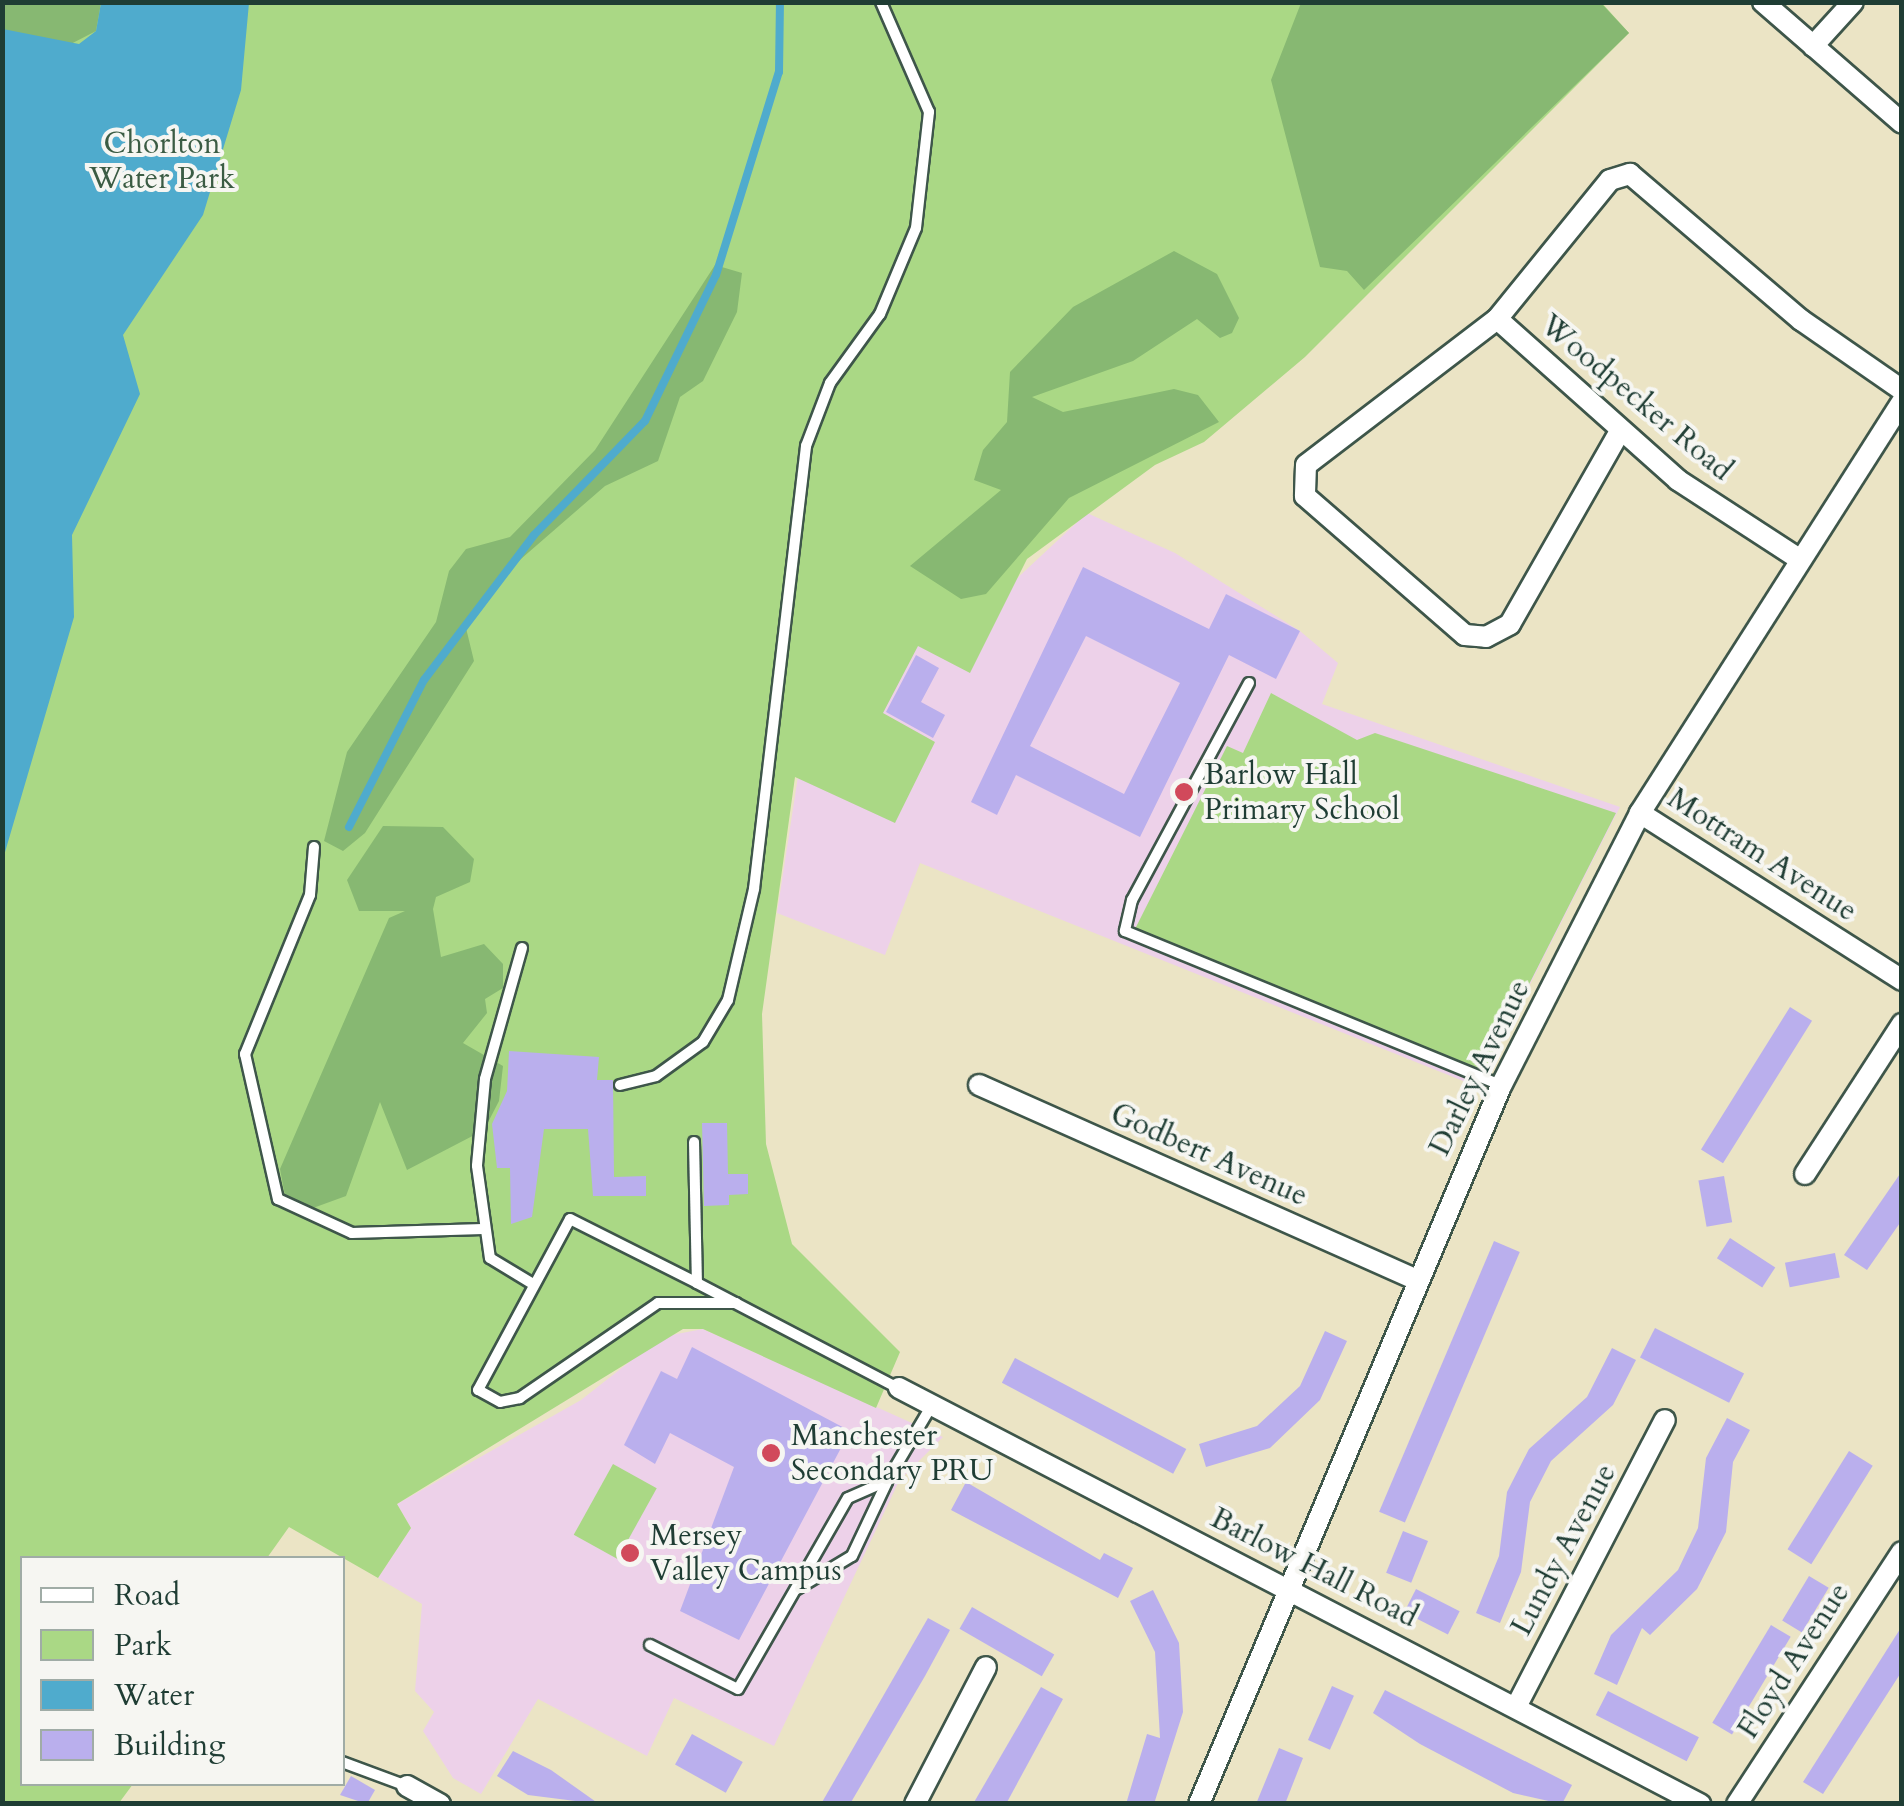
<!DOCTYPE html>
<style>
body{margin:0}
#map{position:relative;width:1904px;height:1806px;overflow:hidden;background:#ebe4c5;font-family:Cardo,serif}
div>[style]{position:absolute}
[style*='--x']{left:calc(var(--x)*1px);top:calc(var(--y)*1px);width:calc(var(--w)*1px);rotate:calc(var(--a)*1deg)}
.built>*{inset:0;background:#edd1e9}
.green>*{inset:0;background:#aad885;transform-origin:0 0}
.forest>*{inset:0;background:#87b872}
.water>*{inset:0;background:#4fabcd}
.stream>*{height:8px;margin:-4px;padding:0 4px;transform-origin:4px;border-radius:4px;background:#4fabcd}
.building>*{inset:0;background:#baafed;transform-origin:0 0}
.roads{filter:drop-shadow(2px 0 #3e564a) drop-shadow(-2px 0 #3e564a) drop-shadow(0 2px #3e564a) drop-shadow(0 -2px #3e564a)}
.service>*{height:10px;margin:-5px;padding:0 5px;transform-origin:5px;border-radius:5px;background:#fff}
.minor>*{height:20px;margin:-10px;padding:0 10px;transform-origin:10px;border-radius:10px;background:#fff}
.dots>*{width:28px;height:28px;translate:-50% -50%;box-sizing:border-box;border:5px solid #f6f6f2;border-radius:50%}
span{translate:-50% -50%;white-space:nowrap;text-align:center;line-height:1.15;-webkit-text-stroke:8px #f6f6f2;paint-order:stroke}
.park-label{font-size:30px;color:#3b5c44}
.street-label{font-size:30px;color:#1f3d34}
.poi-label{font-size:30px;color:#1f3d34}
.left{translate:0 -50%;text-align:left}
.frame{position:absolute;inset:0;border:5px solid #1f3d34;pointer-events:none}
.legend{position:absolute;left:20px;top:1556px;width:325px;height:230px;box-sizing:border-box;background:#f6f6f2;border:2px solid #a0aca6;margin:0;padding:12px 18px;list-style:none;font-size:30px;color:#1f3d34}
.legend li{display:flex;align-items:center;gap:20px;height:50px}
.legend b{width:50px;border:2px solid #a0aca6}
</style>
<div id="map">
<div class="built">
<i style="clip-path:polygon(1087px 513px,1175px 553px,1300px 631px,1338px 663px,1322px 704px,1620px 807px,1478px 1087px,920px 863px,885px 955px,777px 913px,832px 554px,1013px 582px)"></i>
<i style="clip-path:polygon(703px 1329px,943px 1437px,899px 1481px,774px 1746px,674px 1698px,647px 1756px,538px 1699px,481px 1794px,453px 1778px,423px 1731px,434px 1712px,415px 1691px,422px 1604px,378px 1578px,411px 1528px,397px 1504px,581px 1400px,661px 1337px)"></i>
</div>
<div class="green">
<i style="clip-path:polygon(1601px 2px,1629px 33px,1305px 357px,1204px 442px,1155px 465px,1027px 559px,970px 673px,918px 646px,883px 713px,935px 742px,895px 823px,795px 777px,762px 1014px,766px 1144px,792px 1244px,900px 1352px,876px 1408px,703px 1329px,683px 1329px,397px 1504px,411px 1528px,378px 1578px,289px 1527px,267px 1558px,22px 1558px,22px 1784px,133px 1784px,119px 1803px,3px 1803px,2px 3px)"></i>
<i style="clip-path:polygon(1271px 693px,1357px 740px,1375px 733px,1616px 813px,1485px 1071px,1135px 929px,1227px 746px,1243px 753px)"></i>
<i style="left:613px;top:1464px;width:50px;height:81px;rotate:29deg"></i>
</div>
<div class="forest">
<i style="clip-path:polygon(2px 3px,101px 3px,96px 31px,63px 48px,13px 38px,3px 29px)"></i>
<i style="clip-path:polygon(1301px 3px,1601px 3px,1629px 33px,1364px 290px,1347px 271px,1320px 267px,1271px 80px)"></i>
<i style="clip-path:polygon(1174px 251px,1217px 274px,1239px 318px,1232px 333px,1220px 338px,1197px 319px,1133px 361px,1032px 397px,1063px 412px,1174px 389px,1198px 395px,1219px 422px,1069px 498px,986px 594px,961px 599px,910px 566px,1001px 490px,974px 480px,983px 450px,1007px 422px,1010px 372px,1073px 307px)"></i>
<i style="clip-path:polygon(715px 265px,742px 273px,737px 312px,703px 381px,680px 397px,658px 461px,605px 486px,514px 565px,466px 628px,474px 661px,365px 833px,343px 851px,324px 841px,347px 752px,436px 622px,449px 571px,466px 549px,510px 537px,595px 450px)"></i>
<i style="clip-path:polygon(383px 826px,443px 827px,474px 859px,470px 882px,436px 897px,433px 909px,441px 957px,484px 944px,503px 964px,503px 988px,485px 999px,487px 1013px,463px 1043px,503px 1066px,499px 1101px,484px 1130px,407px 1170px,380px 1102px,346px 1196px,313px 1208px,285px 1196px,280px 1169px,389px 918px,405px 911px,359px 911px,347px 880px)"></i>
</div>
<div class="water">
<i style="clip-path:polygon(101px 3px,249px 3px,241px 90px,203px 215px,123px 335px,140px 394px,72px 535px,74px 617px,3px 859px,3px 29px,79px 44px,96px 31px)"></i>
</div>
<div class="stream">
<i style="--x:349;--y:827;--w:165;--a:-63"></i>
<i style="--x:424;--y:680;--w:182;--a:-52.8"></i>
<i style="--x:534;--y:535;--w:159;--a:-45.8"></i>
<i style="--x:645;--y:421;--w:162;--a:-64.1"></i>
<i style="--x:716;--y:275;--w:213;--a:-72.8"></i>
<i style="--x:779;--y:72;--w:70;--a:-89.2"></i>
</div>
<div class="building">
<i style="clip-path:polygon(evenodd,1083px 567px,1209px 629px,1226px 594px,1300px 631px,1276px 679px,1229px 655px,1140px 837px,1016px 775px,997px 815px,971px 802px,1083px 567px,1086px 636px,1180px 683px,1124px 794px,1030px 746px,1086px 636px)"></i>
<i style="clip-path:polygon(916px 655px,939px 668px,921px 702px,945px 715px,933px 738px,886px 712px)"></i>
<i style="left:1790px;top:1007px;width:26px;height:168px;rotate:32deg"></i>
<i style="clip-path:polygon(509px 1051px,599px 1057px,597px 1080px,613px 1080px,614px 1177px,646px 1176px,646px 1196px,593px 1196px,588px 1129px,544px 1129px,532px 1217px,511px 1224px,510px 1168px,497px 1168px,492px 1124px,507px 1091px)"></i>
<i style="clip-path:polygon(702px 1123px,727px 1123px,728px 1174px,748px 1174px,748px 1194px,729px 1195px,729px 1205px,704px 1206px)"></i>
<i style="clip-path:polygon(1902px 1171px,1902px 1220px,1867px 1270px,1844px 1255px)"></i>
<i style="left:1724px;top:1176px;width:47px;height:26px;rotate:80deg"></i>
<i style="left:1730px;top:1238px;width:54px;height:24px;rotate:33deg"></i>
<i style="left:1494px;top:1241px;width:28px;height:294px;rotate:23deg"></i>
<i style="left:1835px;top:1253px;width:25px;height:51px;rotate:79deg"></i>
<i style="left:1655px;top:1328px;width:100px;height:33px;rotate:27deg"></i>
<i style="clip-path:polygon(1325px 1331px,1347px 1341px,1320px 1400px,1270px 1448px,1206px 1467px,1199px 1444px,1257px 1426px,1300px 1386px)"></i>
<i style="clip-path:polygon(692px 1347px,850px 1431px,739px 1640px,680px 1611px,734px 1467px,670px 1433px,655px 1464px,624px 1445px,661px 1371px,677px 1379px)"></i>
<i style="clip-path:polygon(1612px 1348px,1636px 1360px,1613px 1405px,1551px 1461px,1530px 1502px,1521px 1572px,1500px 1623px,1476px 1613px,1499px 1556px,1507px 1492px,1529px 1449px,1587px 1397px)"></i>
<i style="left:1015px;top:1358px;width:194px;height:28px;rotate:28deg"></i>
<i style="clip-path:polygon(1727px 1418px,1750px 1430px,1733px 1462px,1726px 1532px,1697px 1589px,1650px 1635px,1642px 1628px,1617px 1685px,1594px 1674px,1611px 1635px,1678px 1570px,1698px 1528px,1706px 1458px)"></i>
<i style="left:1849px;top:1451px;width:28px;height:116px;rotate:32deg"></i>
<i style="clip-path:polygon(966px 1482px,1100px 1560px,1104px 1553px,1133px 1568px,1118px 1598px,951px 1510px)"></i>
<i style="left:1403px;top:1531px;width:27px;height:45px;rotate:22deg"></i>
<i style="left:1809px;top:1576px;width:23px;height:52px;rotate:31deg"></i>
<i style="left:1416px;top:1589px;width:49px;height:26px;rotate:27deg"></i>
<i style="clip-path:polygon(1153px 1590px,1179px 1643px,1183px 1712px,1154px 1804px,1126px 1804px,1147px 1734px,1160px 1738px,1155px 1652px,1130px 1601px)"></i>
<i style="left:972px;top:1607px;width:95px;height:25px;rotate:30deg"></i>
<i style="clip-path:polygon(928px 1618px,950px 1630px,925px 1676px,850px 1804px,821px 1804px)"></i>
<i style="left:1771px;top:1625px;width:23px;height:114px;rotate:31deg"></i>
<i style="clip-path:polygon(1902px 1626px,1902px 1671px,1823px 1794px,1803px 1782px)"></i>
<i style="left:1332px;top:1686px;width:24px;height:59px;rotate:24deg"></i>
<i style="clip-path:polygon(1041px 1687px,1063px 1699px,1006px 1804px,973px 1804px)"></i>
<i style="clip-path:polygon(1385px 1690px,1572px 1785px,1562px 1804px,1513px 1793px,1420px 1744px,1373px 1713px)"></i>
<i style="left:1608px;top:1691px;width:102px;height:27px;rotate:27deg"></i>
<i style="left:692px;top:1734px;width:58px;height:35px;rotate:29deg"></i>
<i style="clip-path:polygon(1279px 1748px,1303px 1758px,1285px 1804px,1256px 1804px)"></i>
<i style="clip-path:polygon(513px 1751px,551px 1770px,599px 1804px,528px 1795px,497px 1776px)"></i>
<i style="clip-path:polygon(351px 1776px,375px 1790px,367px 1804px,340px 1795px)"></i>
</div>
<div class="roads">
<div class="service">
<i style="--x:1249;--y:683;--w:247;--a:118.3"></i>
<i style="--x:1132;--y:900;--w:32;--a:103"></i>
<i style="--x:1125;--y:931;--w:405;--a:22.3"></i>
<i style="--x:314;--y:847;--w:48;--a:94.8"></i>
<i style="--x:310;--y:895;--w:172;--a:112.2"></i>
<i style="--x:245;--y:1054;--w:149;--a:77.2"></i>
<i style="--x:278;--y:1199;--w:81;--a:24.7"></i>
<i style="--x:352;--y:1233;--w:131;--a:-1.7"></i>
<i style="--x:522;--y:948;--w:136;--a:105.8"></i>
<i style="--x:485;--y:1079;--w:87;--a:95.3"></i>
<i style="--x:477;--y:1166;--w:93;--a:82"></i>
<i style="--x:490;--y:1258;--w:50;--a:31.2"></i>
<i style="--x:620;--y:1085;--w:37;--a:-14"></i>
<i style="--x:656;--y:1076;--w:58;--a:-35.9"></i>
<i style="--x:703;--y:1042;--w:49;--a:-59.2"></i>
<i style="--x:728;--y:1000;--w:114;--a:-76.8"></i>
<i style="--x:754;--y:889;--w:446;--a:-83.3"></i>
<i style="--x:806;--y:446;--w:67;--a:-69.1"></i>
<i style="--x:830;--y:383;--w:85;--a:-54.1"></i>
<i style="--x:880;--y:314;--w:93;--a:-67.3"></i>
<i style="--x:916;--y:228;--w:117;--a:-83.6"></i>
<i style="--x:929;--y:112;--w:120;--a:-113.6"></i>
<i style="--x:694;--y:1142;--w:141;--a:88.8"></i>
<i style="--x:736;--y:1303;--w:78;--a:180"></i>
<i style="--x:658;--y:1303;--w:168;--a:145.5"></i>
<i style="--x:520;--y:1398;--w:20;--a:169"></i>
<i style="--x:500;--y:1402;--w:25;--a:-151"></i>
<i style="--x:478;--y:1390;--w:194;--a:-61.7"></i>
<i style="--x:570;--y:1219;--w:142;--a:26.7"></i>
<i style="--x:697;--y:1283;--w:227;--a:27.6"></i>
<i style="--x:797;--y:1589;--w:64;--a:-31"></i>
<i style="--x:852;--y:1556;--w:82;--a:-64.7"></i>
<i style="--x:650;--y:1645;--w:98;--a:26.6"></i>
<i style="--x:738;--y:1689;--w:220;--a:-60.1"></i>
<i style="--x:848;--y:1498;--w:43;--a:-23.6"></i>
<i style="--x:887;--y:1481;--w:88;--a:-59.4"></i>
<i style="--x:342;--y:1762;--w:69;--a:20.3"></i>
</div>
<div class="minor">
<i style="--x:1763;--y:2;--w:184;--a:41"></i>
<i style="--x:1813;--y:46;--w:59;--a:-47.7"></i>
<i style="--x:1497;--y:319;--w:240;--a:142.6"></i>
<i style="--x:1306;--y:465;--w:31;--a:92"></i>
<i style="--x:1305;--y:496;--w:212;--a:41"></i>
<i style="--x:1465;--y:635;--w:21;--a:5"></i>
<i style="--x:1486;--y:637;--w:27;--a:-28"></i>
<i style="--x:1510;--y:624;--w:222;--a:-60.3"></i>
<i style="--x:1796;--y:557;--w:141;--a:-146.9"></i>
<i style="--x:1678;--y:480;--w:242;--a:-138.3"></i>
<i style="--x:1497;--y:319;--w:179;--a:-50.9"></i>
<i style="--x:1610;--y:180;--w:21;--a:-17"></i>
<i style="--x:1630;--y:174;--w:225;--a:40.5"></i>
<i style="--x:1801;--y:320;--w:123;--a:34.7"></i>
<i style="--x:1640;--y:813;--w:311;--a:32.5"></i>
<i style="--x:979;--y:1085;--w:476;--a:24"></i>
<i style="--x:1805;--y:1174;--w:179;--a:-57.1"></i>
<i style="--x:899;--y:1388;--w:903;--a:27.45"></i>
<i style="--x:1516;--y:1707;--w:323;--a:-62.6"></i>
<i style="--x:407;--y:1786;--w:38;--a:29"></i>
<i style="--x:915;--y:1804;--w:154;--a:-62.6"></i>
<i style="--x:1199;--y:1804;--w:779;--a:-67.19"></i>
<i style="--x:1501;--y:1086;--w:306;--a:-63"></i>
<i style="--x:1640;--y:813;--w:487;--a:-57.5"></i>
<i style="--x:1737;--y:1804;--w:301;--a:-56.8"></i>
</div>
</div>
<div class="dots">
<i style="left:1184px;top:792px;background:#d1495b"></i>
<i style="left:771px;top:1453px;background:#d1495b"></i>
<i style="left:630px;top:1553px;background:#d1495b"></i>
</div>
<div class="park-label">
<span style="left:162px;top:161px">Chorlton<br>Water Park</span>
</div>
<div class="street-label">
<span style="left:1636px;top:398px;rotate:40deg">Woodpecker Road</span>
<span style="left:1762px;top:855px;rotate:33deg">Mottram Avenue</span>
<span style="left:1480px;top:1068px;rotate:-64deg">Darley Avenue</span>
<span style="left:1209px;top:1155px;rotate:24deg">Godbert Avenue</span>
<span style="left:1564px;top:1550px;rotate:-62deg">Lundy Avenue</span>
<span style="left:1314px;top:1568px;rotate:27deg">Barlow Hall Road</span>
<span style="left:1794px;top:1661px;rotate:-57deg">Floyd Avenue</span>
</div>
<div class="poi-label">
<span class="left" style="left:1204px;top:792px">Barlow Hall<br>Primary School</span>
<span class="left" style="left:791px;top:1453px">Manchester<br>Secondary PRU</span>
<span class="left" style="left:650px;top:1553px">Mersey<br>Valley Campus</span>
</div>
<div class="frame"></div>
<ul class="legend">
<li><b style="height:12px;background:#fff"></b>Road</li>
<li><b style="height:28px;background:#aad885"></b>Park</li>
<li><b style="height:28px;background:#4fabcd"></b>Water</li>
<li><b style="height:28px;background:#baafed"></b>Building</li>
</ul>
</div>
